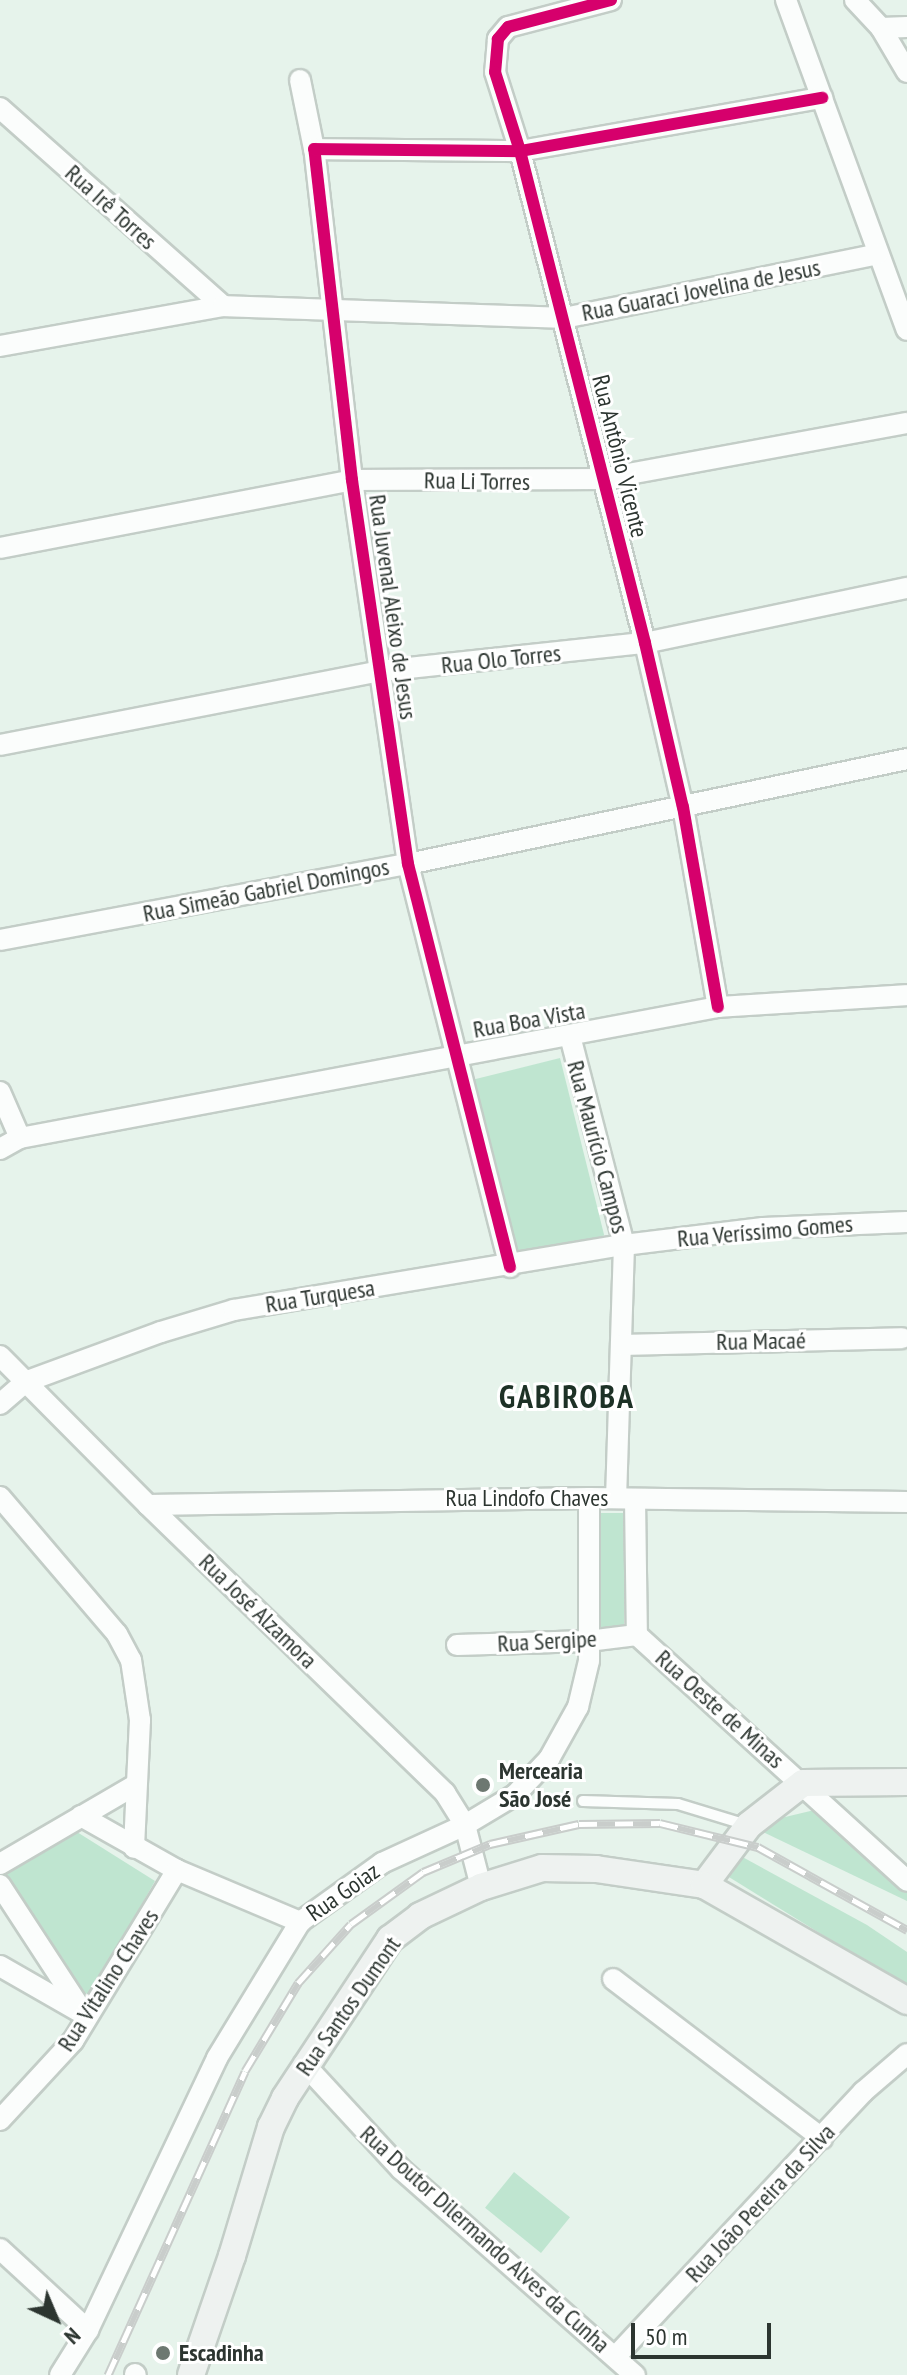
<!DOCTYPE html>
<meta charset="utf-8">
<style>
body{margin:0}
#map{position:relative;width:907px;height:2375px;overflow:hidden;background:#e6f3eb;font-family:"PT Sans Narrow",sans-serif}
div>[style]{position:absolute}
[style*='--x']{left:calc(var(--x)*1px);top:calc(var(--y)*1px);width:calc(var(--w)*1px);rotate:calc(var(--a)*1deg)}
.green>*{inset:0;background:#bfe5d0;transform-origin:0 0}
.roads{filter:drop-shadow(2px 0 #c3cdc7) drop-shadow(-2px 0 #c3cdc7) drop-shadow(0 2px #c3cdc7) drop-shadow(0 -2px #c3cdc7)}
.lane>*{height:10px;margin:-5px;padding:0 5px;transform-origin:5px;border-radius:5px;background:#fbfdfc}
.street>*{height:20px;margin:-10px;padding:0 10px;transform-origin:10px;border-radius:10px;background:#fbfdfc}
.secondary>*{height:26px;margin:-13px;padding:0 13px;transform-origin:13px;border-radius:13px;background:#eef2f0}
.rail>*{height:9px;margin-top:-4.5px;transform-origin:0;background:repeating-linear-gradient(90deg,#fff 0 18px,#c9cdcb 0 36px);box-sizing:border-box;border-block:2px solid #c9cdcb}
.cycleway>*{height:12px;margin:-6px;padding:0 6px;transform-origin:6px;border-radius:6px;background:#d6006c}
.dots>*{width:22px;height:22px;translate:-50% -50%;box-sizing:border-box;border:4px solid #fff;border-radius:50%}
span{translate:-50% -50%;white-space:nowrap;text-align:center;line-height:1.15;-webkit-text-stroke:6px #fff;paint-order:stroke}
.street-label{font-size:24px;color:#2c3530}
.poi-label{font-size:24px;color:#2c3530;font-weight:700}
.left{translate:0 -50%;text-align:left}
.district-label{font-size:32px;color:#1d3126;font-weight:700;letter-spacing:2px}
.north{position:absolute;left:16px;top:2279px;width:80px;height:80px;-webkit-text-stroke:6px #fff;paint-order:stroke;rotate:136deg;font-size:22px;font-weight:700;line-height:32px;text-align:center;color:#2c3530}
.north::after{content:'';display:block;margin:auto;width:28px;height:36px;background:#2c3530;clip-path:polygon(50% 0,100% 100%,50% 72%,0 100%)}
.scale{position:absolute;left:631px;top:2323px;width:140px;height:36px;box-sizing:border-box;border:4px solid #2c3530;border-top:0;padding-left:10px;font-size:24px;line-height:28px;white-space:nowrap;color:#2c3530;-webkit-text-stroke:6px #fff;paint-order:stroke}
</style>
<div id="map">
<div class="green">
<i style="left:560px;top:1058px;width:183px;height:89px;rotate:76deg"></i>
<i style="left:596px;top:1513px;width:28px;height:120px"></i>
<i style="clip-path:polygon(827px 1807px,907px 1888px,907px 1901px,763px 1832px,781px 1818px)"></i>
<i style="clip-path:polygon(77px 1832px,155px 1881px,86px 2003px,6px 1873px)"></i>
<i style="clip-path:polygon(737px 1854px,867px 1925px,907px 1952px,907px 1987px,716px 1869px)"></i>
<i style="left:514px;top:2172px;width:72px;height:46px;rotate:39deg"></i>
</div>
<div class="roads">
<div class="lane">
<i style="--x:583;--y:1801;--w:95;--a:1.8"></i>
<i style="--x:678;--y:1804;--w:72;--a:16.9"></i>
</div>
<div class="street">
<i style="--x:611;--y:0;--w:106;--a:165.3"></i>
<i style="--x:508;--y:27;--w:16;--a:130"></i>
<i style="--x:498;--y:39;--w:33;--a:95"></i>
<i style="--x:495;--y:72;--w:83;--a:72.4"></i>
<i style="--x:520;--y:151;--w:508;--a:75.74"></i>
<i style="--x:645;--y:643;--w:168;--a:77"></i>
<i style="--x:683;--y:807;--w:203;--a:80.1"></i>
<i style="--x:786;--y:0;--w:351;--a:69.9"></i>
<i style="--x:855;--y:0;--w:38;--a:47"></i>
<i style="--x:881;--y:28;--w:51;--a:59.4"></i>
<i style="--x:881;--y:28;--w:26;--a:-2"></i>
<i style="--x:300;--y:80;--w:70;--a:78.5"></i>
<i style="--x:0;--y:108;--w:298;--a:41.6"></i>
<i style="--x:0;--y:346;--w:227;--a:-10.2"></i>
<i style="--x:223;--y:306;--w:341;--a:2"></i>
<i style="--x:564;--y:318;--w:320;--a:-11.5"></i>
<i style="--x:0;--y:548;--w:359;--a:-10.9"></i>
<i style="--x:352;--y:480;--w:249;--a:-0.2"></i>
<i style="--x:601;--y:479;--w:311;--a:-10.4"></i>
<i style="--x:0;--y:745;--w:388;--a:-11"></i>
<i style="--x:381;--y:671;--w:265;--a:-6.1"></i>
<i style="--x:645;--y:643;--w:268;--a:-11.9"></i>
<i style="--x:0;--y:940;--w:415;--a:-10.6"></i>
<i style="--x:408;--y:864;--w:510;--a:-11.88"></i>
<i style="--x:570;--y:1036;--w:216;--a:75.5"></i>
<i style="--x:624;--y:1245;--w:253;--a:91.8"></i>
<i style="--x:0;--y:1092;--w:50;--a:66.5"></i>
<i style="--x:0;--y:1149;--w:23;--a:-29"></i>
<i style="--x:20;--y:1138;--w:710;--a:-10.63"></i>
<i style="--x:718;--y:1007;--w:189;--a:-3.6"></i>
<i style="--x:510;--y:1267;--w:416;--a:-104.2"></i>
<i style="--x:408;--y:864;--w:388;--a:-98.3"></i>
<i style="--x:352;--y:480;--w:333;--a:-96.5"></i>
<i style="--x:314;--y:149;--w:206;--a:0.6"></i>
<i style="--x:520;--y:151;--w:307;--a:-10"></i>
<i style="--x:621;--y:1345;--w:281;--a:-1.4"></i>
<i style="--x:0;--y:1356;--w:210;--a:45.2"></i>
<i style="--x:148;--y:1505;--w:414;--a:44.1"></i>
<i style="--x:445;--y:1793;--w:38;--a:58"></i>
<i style="--x:465;--y:1825;--w:64;--a:75.5"></i>
<i style="--x:0;--y:1404;--w:33;--a:-41"></i>
<i style="--x:25;--y:1382;--w:145;--a:-20.2"></i>
<i style="--x:161;--y:1332;--w:76;--a:-16.8"></i>
<i style="--x:234;--y:1310;--w:395;--a:-9.5"></i>
<i style="--x:624;--y:1245;--w:140;--a:-7"></i>
<i style="--x:763;--y:1228;--w:144;--a:-2.4"></i>
<i style="--x:0;--y:1497;--w:180;--a:49.5"></i>
<i style="--x:117;--y:1634;--w:30;--a:62"></i>
<i style="--x:131;--y:1660;--w:61;--a:81.5"></i>
<i style="--x:140;--y:1720;--w:128;--a:92.7"></i>
<i style="--x:635;--y:1499;--w:136;--a:89.2"></i>
<i style="--x:148;--y:1505;--w:441;--a:-0.9"></i>
<i style="--x:589;--y:1498;--w:318;--a:0.7"></i>
<i style="--x:637;--y:1635;--w:365;--a:42.3"></i>
<i style="--x:457;--y:1645;--w:131;--a:-1.7"></i>
<i style="--x:588;--y:1641;--w:49;--a:-7"></i>
<i style="--x:81;--y:1816;--w:110;--a:29.4"></i>
<i style="--x:177;--y:1870;--w:134;--a:22.9"></i>
<i style="--x:0;--y:1864;--w:156;--a:-30.3"></i>
<i style="--x:0;--y:1885;--w:154;--a:56.9"></i>
<i style="--x:0;--y:1966;--w:95;--a:29.8"></i>
<i style="--x:613;--y:1979;--w:263;--a:37.3"></i>
<i style="--x:304;--y:2064;--w:143;--a:47.3"></i>
<i style="--x:401;--y:2169;--w:312;--a:41.4"></i>
<i style="--x:0;--y:2120;--w:108;--a:-47.3"></i>
<i style="--x:73;--y:2041;--w:200;--a:-58.7"></i>
<i style="--x:0;--y:2249;--w:120;--a:42.6"></i>
<i style="--x:616;--y:2356;--w:362;--a:-46.9"></i>
<i style="--x:863;--y:2092;--w:58;--a:-40.8"></i>
<i style="--x:135;--y:2374;--w:1;--a:45"></i>
<i style="--x:60;--y:2375;--w:53;--a:-58.1"></i>
<i style="--x:88;--y:2330;--w:301;--a:-64.6"></i>
<i style="--x:217;--y:2058;--w:159;--a:-58.6"></i>
<i style="--x:300;--y:1922;--w:101;--a:-35.7"></i>
<i style="--x:382;--y:1863;--w:91;--a:-24.6"></i>
<i style="--x:465;--y:1825;--w:58;--a:-31"></i>
<i style="--x:515;--y:1795;--w:50;--a:-46.6"></i>
<i style="--x:549;--y:1759;--w:60;--a:-60.9"></i>
<i style="--x:578;--y:1707;--w:47;--a:-76.6"></i>
<i style="--x:589;--y:1661;--w:163;--a:-90"></i>
</div>
<div class="secondary">
<i style="--x:704;--y:1885;--w:75;--a:-53.1"></i>
<i style="--x:749;--y:1825;--w:68;--a:-37.9"></i>
<i style="--x:803;--y:1783;--w:104;--a:-0.6"></i>
<i style="--x:191;--y:2375;--w:126;--a:-71"></i>
<i style="--x:232;--y:2256;--w:135;--a:-73.2"></i>
<i style="--x:271;--y:2127;--w:32;--a:-64"></i>
<i style="--x:285;--y:2098;--w:191;--a:-56.6"></i>
<i style="--x:390;--y:1939;--w:38;--a:-37"></i>
<i style="--x:420;--y:1916;--w:68;--a:-25.4"></i>
<i style="--x:481;--y:1887;--w:64;--a:-17.3"></i>
<i style="--x:542;--y:1868;--w:54;--a:1.1"></i>
<i style="--x:596;--y:1869;--w:109;--a:8.4"></i>
<i style="--x:704;--y:1885;--w:234;--a:29.7"></i>
</div>
</div>
<div class="rail">
<i style="--x:108;--y:2375;--w:333;--a:-65.7"></i>
<i style="--x:245;--y:2071;--w:103;--a:-58.9"></i>
<i style="--x:298;--y:1983;--w:79;--a:-48.1"></i>
<i style="--x:351;--y:1924;--w:89;--a:-35.8"></i>
<i style="--x:423;--y:1872;--w:73;--a:-22.7"></i>
<i style="--x:490;--y:1844;--w:91;--a:-12.7"></i>
<i style="--x:579;--y:1824;--w:81;--a:-0.7"></i>
<i style="--x:660;--y:1823;--w:101;--a:13.8"></i>
<i style="--x:758;--y:1847;--w:171;--a:29.1"></i>
</div>
<div class="cycleway">
<i style="--x:611;--y:0;--w:106;--a:165.3"></i>
<i style="--x:508;--y:27;--w:16;--a:130"></i>
<i style="--x:498;--y:39;--w:33;--a:95"></i>
<i style="--x:495;--y:72;--w:83;--a:72.4"></i>
<i style="--x:520;--y:151;--w:508;--a:75.74"></i>
<i style="--x:645;--y:643;--w:168;--a:77"></i>
<i style="--x:683;--y:807;--w:203;--a:80.1"></i>
<i style="--x:510;--y:1267;--w:416;--a:-104.2"></i>
<i style="--x:408;--y:864;--w:388;--a:-98.3"></i>
<i style="--x:352;--y:480;--w:333;--a:-96.5"></i>
<i style="--x:314;--y:149;--w:206;--a:0.6"></i>
<i style="--x:520;--y:151;--w:307;--a:-10"></i>
</div>
<div class="dots">
<i style="left:483px;top:1785px;background:#6d7871"></i>
<i style="left:163px;top:2353px;background:#6d7871"></i>
</div>
<div class="street-label">
<span style="left:111px;top:207px;rotate:42deg">Rua Irê Torres</span>
<span style="left:701px;top:290px;rotate:-11deg">Rua Guaraci Jovelina de Jesus</span>
<span style="left:620px;top:456px;rotate:76deg">Rua Antônio Vicente</span>
<span style="left:477px;top:481px;rotate:1deg">Rua Li Torres</span>
<span style="left:393px;top:607px;rotate:82deg">Rua Juvenal Aleixo de Jesus</span>
<span style="left:501px;top:659px;rotate:-6deg">Rua Olo Torres</span>
<span style="left:266px;top:890px;rotate:-11deg">Rua Simeão Gabriel Domingos</span>
<span style="left:529px;top:1020px;rotate:-10deg">Rua Boa Vista</span>
<span style="left:598px;top:1147px;rotate:75deg">Rua Maurício Campos</span>
<span style="left:765px;top:1231px;rotate:-5deg">Rua Veríssimo Gomes</span>
<span style="left:320px;top:1296px;rotate:-9deg">Rua Turquesa</span>
<span style="left:761px;top:1341px;rotate:-1deg">Rua Macaé</span>
<span style="left:527px;top:1498px">Rua Lindofo Chaves</span>
<span style="left:258px;top:1611px;rotate:44deg">Rua José Alzamora</span>
<span style="left:547px;top:1641px;rotate:-3deg">Rua Sergipe</span>
<span style="left:720px;top:1709px;rotate:42deg">Rua Oeste de Minas</span>
<span style="left:343px;top:1892px;rotate:-35deg">Rua Goiaz</span>
<span style="left:108px;top:1980px;rotate:-57deg">Rua Vitalino Chaves</span>
<span style="left:348px;top:2006px;rotate:-55deg">Rua Santos Dumont</span>
<span style="left:760px;top:2203px;rotate:-47deg">Rua João Pereira da Silva</span>
<span style="left:485px;top:2239px;rotate:42deg">Rua Doutor Dilermando Alves da Cunha</span>
</div>
<div class="poi-label">
<span class="left" style="left:499px;top:1785px">Mercearia<br>São José</span>
<span class="left" style="left:179px;top:2353px">Escadinha</span>
</div>
<div class="district-label">
<span style="left:567px;top:1396px">GABIROBA</span>
</div>
<div class="north">N</div>
<div class="scale">50 m</div>
</div>
